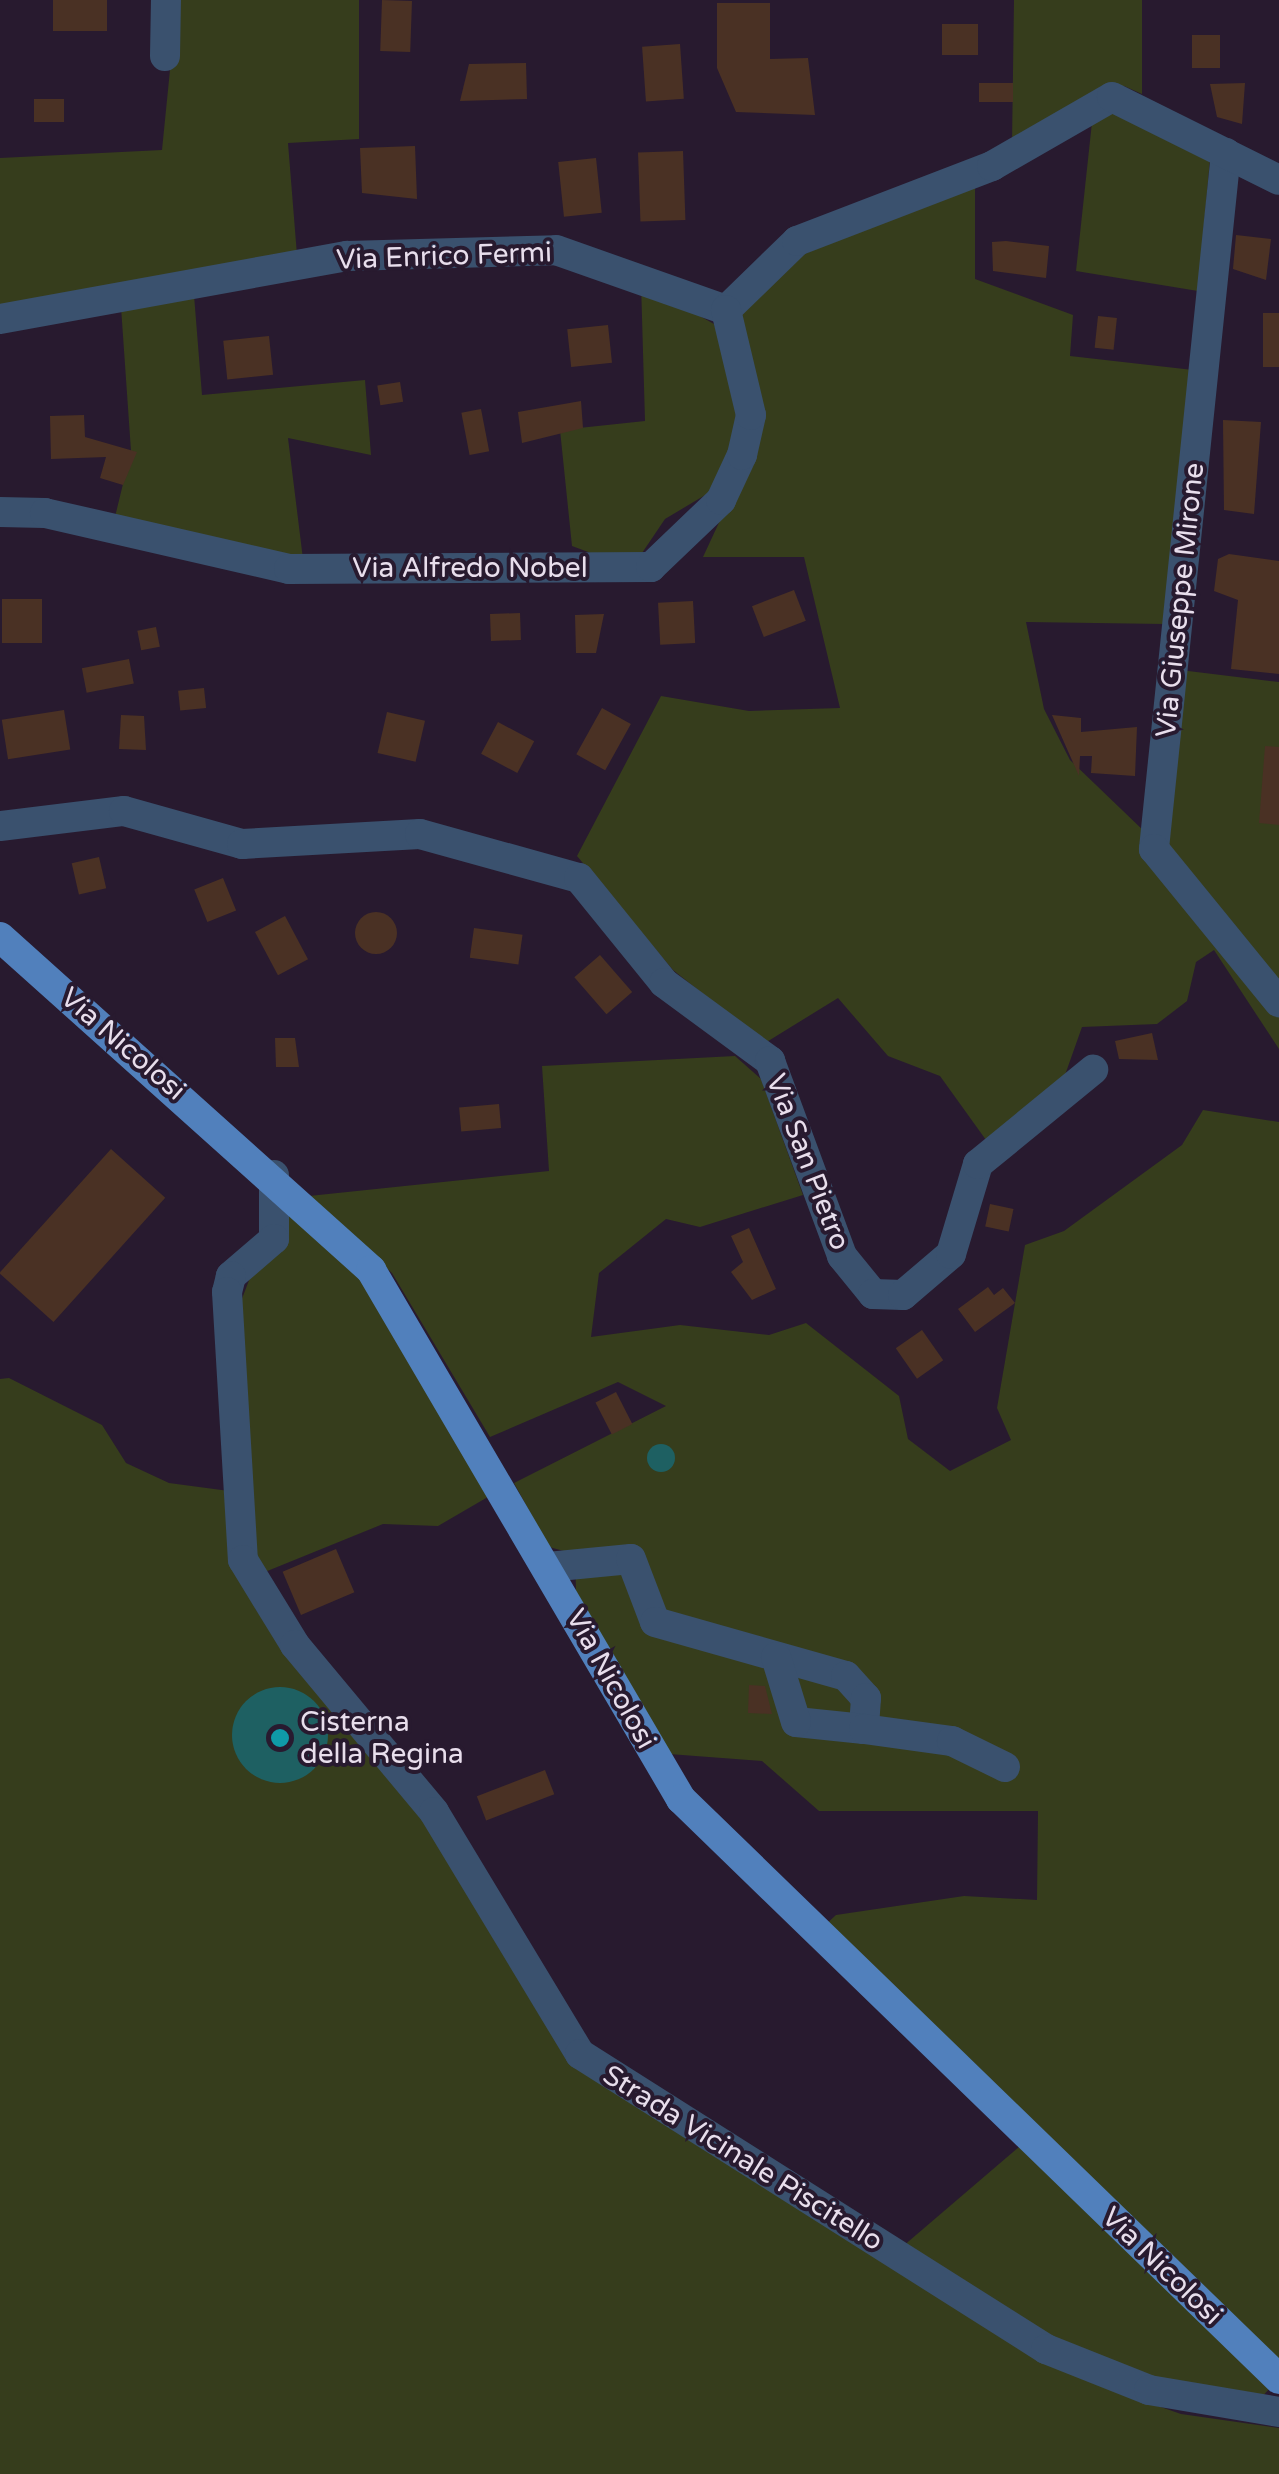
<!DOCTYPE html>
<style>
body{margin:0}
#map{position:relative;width:1279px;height:2474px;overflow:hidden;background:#281a2f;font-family:"Varela Round",sans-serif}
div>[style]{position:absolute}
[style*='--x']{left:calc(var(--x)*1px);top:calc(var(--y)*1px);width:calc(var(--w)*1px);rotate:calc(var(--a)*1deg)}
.green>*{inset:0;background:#363d1c}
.water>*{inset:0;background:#1e6062}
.round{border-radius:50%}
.building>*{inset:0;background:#4a3124;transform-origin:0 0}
.minor>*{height:30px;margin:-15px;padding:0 15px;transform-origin:15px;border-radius:15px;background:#3a516e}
.major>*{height:30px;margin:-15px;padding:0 15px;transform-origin:15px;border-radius:15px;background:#5180bc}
.dots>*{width:28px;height:28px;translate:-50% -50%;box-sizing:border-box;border:5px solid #281a2f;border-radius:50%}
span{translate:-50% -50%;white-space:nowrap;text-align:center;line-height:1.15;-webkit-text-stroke:8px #281a2f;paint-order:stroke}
.street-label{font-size:28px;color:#e8deec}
.poi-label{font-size:28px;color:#e8deec}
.left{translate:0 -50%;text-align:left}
</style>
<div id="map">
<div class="green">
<i style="clip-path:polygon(177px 0,359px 0,359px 139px,288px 143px,297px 255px,0 307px,0 158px,162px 150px)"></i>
<i style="clip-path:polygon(1014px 0,1142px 0,1142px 94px,1124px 86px,1012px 143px)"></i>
<i style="clip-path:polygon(1102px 108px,1210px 159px,1198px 291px,1076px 271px,1093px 113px)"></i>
<i style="clip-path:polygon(975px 183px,975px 279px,1073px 315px,1070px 356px,1193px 370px,1165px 624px,1026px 622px,1044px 709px,1070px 760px,1146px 833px,1279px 1010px,1279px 1049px,1214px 950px,1196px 962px,1187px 1001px,1157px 1024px,1082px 1027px,1065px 1075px,986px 1140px,940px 1076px,888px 1056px,838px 998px,765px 1043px,673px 970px,577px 856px,661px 696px,749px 711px,840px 708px,804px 557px,703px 557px,736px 486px,741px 315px,792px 259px)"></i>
<i style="clip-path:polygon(641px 283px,714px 324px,741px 407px,717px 488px,665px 519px,640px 556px,599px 556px,572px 546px,560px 430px,645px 421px)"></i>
<i style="clip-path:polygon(194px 295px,202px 395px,365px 380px,371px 455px,288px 438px,303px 559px,114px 521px,131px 451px,121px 307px)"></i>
<i style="clip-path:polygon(1180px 670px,1279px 682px,1279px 994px,1163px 855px)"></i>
<i style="clip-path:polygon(735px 1056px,761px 1079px,803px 1195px,700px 1227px,666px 1219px,599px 1273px,591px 1337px,680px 1325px,769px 1335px,806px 1323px,899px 1396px,908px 1439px,950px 1471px,1011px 1440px,997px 1408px,1025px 1245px,1064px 1231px,1182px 1145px,1203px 1110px,1279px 1122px,1279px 2360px,824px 1926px,836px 1915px,964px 1896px,1037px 1900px,1038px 1811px,819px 1811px,762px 1761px,669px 1754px,576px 1591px,575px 1554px,549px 1547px,514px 1483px,666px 1406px,618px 1382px,490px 1437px,392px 1273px,309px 1196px,549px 1171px,542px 1066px)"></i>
<i style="clip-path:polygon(281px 1197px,364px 1280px,493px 1494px,438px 1526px,383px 1524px,255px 1576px,233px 1322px)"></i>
<i style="clip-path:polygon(9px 1378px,102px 1425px,126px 1463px,169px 1483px,229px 1491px,256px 1610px,411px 1801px,568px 2051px,1109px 2389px,1181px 2414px,1279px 2428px,1279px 2474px,0 2474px,0 1379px)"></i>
<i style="clip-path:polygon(1019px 2147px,1270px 2388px,1260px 2399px,1151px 2380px,1048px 2334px,902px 2247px)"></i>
</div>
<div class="water">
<i class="round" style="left:647px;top:1444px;width:28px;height:28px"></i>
<i class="round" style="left:232px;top:1687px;width:96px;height:96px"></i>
</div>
<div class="building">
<i style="left:53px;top:0;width:54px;height:31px"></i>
<i style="left:382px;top:0;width:30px;height:51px;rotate:2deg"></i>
<i style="clip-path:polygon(717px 3px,770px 3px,770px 59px,808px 58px,815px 115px,736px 112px,717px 68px)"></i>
<i style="left:942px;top:24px;width:36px;height:31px"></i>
<i style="left:1192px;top:35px;width:28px;height:33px"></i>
<i style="left:680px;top:44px;width:55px;height:38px;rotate:86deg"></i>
<i style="clip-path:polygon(526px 63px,527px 99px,460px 101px,469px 64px)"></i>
<i style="left:1013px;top:83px;width:19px;height:34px;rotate:90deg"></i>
<i style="clip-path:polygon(1245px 83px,1242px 124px,1217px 117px,1210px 84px)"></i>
<i style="left:34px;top:99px;width:30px;height:23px"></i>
<i style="clip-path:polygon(415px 146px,417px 199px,362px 193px,360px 148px)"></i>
<i style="left:683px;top:151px;width:69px;height:45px;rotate:88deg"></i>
<i style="left:596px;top:158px;width:55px;height:38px;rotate:84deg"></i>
<i style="clip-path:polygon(1236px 235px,1271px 239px,1266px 280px,1233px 269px)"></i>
<i style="clip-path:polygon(1006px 241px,1049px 246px,1046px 278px,993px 271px,992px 242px)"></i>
<i style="left:1263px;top:313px;width:16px;height:54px"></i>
<i style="left:1098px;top:316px;width:19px;height:32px;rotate:6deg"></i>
<i style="left:608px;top:325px;width:38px;height:41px;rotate:84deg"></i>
<i style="left:269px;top:336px;width:39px;height:46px;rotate:84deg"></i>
<i style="left:400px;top:382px;width:20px;height:23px;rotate:81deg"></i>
<i style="clip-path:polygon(581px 401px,583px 428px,522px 443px,518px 412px)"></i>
<i style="left:481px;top:409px;width:43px;height:20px;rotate:79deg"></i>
<i style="clip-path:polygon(84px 415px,85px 437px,137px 452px,123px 485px,100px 478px,106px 457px,51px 459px,50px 416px)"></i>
<i style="clip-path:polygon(1223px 420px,1261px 422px,1254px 514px,1224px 510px)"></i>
<i style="clip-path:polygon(1229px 554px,1279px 561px,1279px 674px,1231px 669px,1238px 600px,1214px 591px,1218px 559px)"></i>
<i style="left:794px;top:590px;width:33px;height:45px;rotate:69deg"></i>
<i style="left:2px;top:599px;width:40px;height:44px"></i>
<i style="left:693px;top:601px;width:42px;height:35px;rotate:87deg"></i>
<i style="left:520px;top:613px;width:27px;height:30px;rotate:88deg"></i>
<i style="clip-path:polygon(604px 614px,596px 653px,576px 653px,575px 615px)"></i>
<i style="left:156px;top:627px;width:20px;height:19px;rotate:79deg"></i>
<i style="left:129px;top:659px;width:25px;height:48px;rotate:79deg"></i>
<i style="left:204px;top:688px;width:20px;height:26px;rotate:84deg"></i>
<i style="left:602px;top:708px;width:33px;height:53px;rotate:29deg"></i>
<i style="left:64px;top:710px;width:40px;height:63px;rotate:81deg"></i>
<i style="left:387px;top:712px;width:39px;height:42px;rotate:13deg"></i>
<i style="clip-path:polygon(121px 715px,144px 716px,146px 750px,119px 749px)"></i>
<i style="clip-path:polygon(1052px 715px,1081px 718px,1081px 732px,1137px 727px,1135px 776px,1091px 773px,1092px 756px,1080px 756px,1079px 776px)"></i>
<i style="left:498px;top:722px;width:41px;height:36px;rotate:28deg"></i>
<i style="clip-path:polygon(1265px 746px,1279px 747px,1279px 825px,1259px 823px)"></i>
<i style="left:99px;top:857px;width:32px;height:28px;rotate:77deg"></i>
<i style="left:223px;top:878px;width:35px;height:31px;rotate:68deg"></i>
<i class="round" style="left:355px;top:912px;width:42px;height:42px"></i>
<i style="left:285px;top:916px;width:49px;height:34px;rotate:62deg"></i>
<i style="left:474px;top:928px;width:49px;height:30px;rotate:8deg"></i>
<i style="left:600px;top:955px;width:49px;height:34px;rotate:49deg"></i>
<i style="clip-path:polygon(1152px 1033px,1158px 1060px,1119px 1059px,1115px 1041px)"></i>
<i style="clip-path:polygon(275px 1038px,295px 1038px,299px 1067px,276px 1067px)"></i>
<i style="left:499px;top:1104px;width:24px;height:40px;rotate:85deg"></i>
<i style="left:111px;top:1149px;width:73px;height:167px;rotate:42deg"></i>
<i style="left:990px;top:1204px;width:24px;height:23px;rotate:12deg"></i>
<i style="clip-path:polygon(749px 1228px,776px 1289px,752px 1300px,731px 1272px,743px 1262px,731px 1236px)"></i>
<i style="clip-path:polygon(988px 1287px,994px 1295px,1003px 1288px,1015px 1303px,975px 1332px,958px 1309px)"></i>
<i style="left:922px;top:1330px;width:37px;height:32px;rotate:55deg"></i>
<i style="left:616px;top:1392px;width:36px;height:23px;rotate:63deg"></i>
<i style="left:336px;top:1549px;width:47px;height:58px;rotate:67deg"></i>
<i style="clip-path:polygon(749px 1685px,765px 1686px,772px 1714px,748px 1713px)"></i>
<i style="left:545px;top:1770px;width:26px;height:73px;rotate:69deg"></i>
</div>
<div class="minor">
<i style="--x:165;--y:56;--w:56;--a:-89"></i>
<i style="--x:1226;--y:153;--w:700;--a:95.91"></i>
<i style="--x:1154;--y:849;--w:198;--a:50.8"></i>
<i style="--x:0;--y:319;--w:353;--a:-10.3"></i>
<i style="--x:347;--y:256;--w:209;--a:-1.6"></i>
<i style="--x:556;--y:250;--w:180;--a:19.4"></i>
<i style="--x:726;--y:310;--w:99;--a:-44.2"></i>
<i style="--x:797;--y:241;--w:209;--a:-21"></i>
<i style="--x:992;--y:166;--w:138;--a:-29.9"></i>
<i style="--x:1112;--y:97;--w:186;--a:26.4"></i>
<i style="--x:0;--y:512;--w:45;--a:1.3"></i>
<i style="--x:45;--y:513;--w:250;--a:12.9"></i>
<i style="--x:289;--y:569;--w:362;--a:-0.3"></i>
<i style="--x:651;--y:567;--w:97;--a:-43.7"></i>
<i style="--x:721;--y:500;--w:50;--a:-65"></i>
<i style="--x:742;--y:455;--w:41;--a:-77.3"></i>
<i style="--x:751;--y:415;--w:108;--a:-103.4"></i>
<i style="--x:0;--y:826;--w:125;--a:-6.9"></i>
<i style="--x:124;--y:811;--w:123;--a:15.6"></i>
<i style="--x:242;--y:844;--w:178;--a:-3.2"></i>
<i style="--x:420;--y:834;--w:165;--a:15.5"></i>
<i style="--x:579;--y:878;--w:135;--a:51"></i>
<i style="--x:664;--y:983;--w:132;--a:36.3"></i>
<i style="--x:770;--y:1061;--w:208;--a:69.7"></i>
<i style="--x:842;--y:1256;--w:49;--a:50.8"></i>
<i style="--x:873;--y:1294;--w:30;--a:2"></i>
<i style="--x:903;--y:1295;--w:63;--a:-40.5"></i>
<i style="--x:951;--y:1254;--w:94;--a:-73.3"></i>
<i style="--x:978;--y:1164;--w:149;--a:-39.3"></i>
<i style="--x:274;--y:1175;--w:64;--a:90"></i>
<i style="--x:274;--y:1239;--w:57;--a:139.3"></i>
<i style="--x:231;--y:1276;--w:16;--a:104"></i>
<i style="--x:227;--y:1292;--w:268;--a:86.6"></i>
<i style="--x:243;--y:1560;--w:100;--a:58.5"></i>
<i style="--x:295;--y:1645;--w:217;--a:50.2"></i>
<i style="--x:434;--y:1812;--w:283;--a:58.9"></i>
<i style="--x:580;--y:2054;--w:552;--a:32.34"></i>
<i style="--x:1046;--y:2349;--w:111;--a:21.7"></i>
<i style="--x:1149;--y:2390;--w:132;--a:9.6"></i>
<i style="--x:548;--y:1567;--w:83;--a:-5.5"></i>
<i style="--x:631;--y:1559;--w:67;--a:69.1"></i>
<i style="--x:655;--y:1622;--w:198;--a:15.8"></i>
<i style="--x:846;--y:1676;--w:30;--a:48"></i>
<i style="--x:866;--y:1698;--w:31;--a:94"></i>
<i style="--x:864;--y:1729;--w:68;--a:-174.1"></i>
<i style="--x:796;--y:1722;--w:68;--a:-107.1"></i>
<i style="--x:864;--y:1729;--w:89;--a:7.8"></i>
<i style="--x:952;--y:1741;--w:59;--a:26.1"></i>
</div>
<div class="major">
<i style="--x:0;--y:937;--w:499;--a:41.9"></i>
<i style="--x:371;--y:1270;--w:613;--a:59.63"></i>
<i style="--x:681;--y:1799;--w:833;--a:44.12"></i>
</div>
<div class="dots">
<i style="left:280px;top:1738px;background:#0f9aa8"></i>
</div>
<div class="street-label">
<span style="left:444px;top:256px;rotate:-2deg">Via Enrico Fermi</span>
<span style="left:470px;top:568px">Via Alfredo Nobel</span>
<span style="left:1180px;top:600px;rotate:-84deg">Via Giuseppe Mirone</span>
<span style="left:123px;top:1044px;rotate:41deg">Via Nicolosi</span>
<span style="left:808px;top:1162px;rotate:69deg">Via San Pietro</span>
<span style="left:611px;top:1679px;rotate:61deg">Via Nicolosi</span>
<span style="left:743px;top:2158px;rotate:32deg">Strada Vicinale Piscitello</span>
<span style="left:1162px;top:2266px;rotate:44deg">Via Nicolosi</span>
</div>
<div class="poi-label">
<span class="left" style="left:300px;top:1738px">Cisterna<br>della Regina</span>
</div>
</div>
